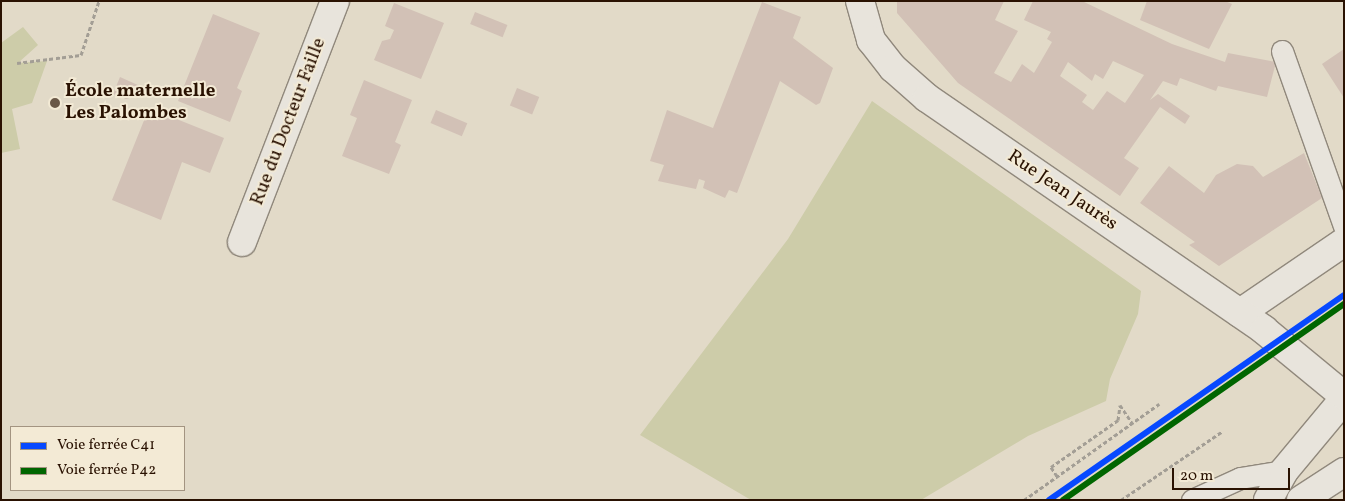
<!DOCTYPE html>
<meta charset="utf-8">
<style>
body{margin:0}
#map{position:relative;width:1345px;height:501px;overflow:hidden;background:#e2dac8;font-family:Vollkorn,serif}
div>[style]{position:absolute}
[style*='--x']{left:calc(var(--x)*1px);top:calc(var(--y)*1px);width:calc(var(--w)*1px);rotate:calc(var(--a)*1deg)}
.green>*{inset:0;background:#cdcca9}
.building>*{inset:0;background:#d2c1b6;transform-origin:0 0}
.path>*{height:3px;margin-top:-1.5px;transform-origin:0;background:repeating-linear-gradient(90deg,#a39e95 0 4px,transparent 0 6.5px)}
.roads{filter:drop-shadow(1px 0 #90887c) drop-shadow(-1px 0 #90887c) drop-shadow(0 1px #90887c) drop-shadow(0 -1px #90887c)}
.service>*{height:21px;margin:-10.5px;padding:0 10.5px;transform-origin:10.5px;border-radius:10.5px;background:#e8e4dc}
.minor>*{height:28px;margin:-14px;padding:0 14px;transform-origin:14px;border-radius:14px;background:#e8e4dc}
.tertiary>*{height:28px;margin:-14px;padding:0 14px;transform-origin:14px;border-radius:14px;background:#e8e4dc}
.rail-1>*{height:6px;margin:-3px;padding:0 3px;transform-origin:3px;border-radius:3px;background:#0749ff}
.rail-2>*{height:6px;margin:-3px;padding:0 3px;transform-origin:3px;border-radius:3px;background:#060}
.dots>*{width:14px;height:14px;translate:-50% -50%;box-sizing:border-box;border:2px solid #f3ead5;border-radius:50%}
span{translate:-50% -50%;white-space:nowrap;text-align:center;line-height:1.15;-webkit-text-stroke:4px #f3ead5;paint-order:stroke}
.poi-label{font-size:19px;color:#2a1202;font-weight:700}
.left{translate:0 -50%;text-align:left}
.street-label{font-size:19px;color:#2a1202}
.frame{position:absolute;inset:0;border:2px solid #2a1202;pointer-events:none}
.legend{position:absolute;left:10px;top:426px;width:175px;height:65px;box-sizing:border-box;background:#f3ead5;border:1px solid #a39481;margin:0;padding:6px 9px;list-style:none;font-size:15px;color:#2a1202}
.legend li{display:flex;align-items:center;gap:10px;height:25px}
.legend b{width:25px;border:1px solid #a39481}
.scale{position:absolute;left:1172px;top:468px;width:118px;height:22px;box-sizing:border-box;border:2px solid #2a1202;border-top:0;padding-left:6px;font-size:15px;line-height:18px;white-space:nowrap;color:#2a1202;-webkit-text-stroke:4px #f3ead5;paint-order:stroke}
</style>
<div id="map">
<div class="green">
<i style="clip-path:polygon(23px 27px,38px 45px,18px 63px,47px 61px,32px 103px,12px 109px,20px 149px,1px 153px,1px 43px)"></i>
<i style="clip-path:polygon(872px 101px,1141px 291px,1138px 314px,1110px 379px,1106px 401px,1028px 436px,921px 500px,751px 500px,640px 435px,788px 239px)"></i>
</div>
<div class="building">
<i style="clip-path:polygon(evenodd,897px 1px,1004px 1px,995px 20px,1018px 31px,994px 73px,1011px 82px,1022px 64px,1034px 73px,1052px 42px,1047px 39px,1051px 32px,1024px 20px,1033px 1px,1082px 1px,1172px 44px,1225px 62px,1228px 53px,1276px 62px,1267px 97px,1218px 86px,1216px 91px,1180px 78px,1177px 86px,1163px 81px,1150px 100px,1158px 94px,1190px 116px,1185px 124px,1160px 107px,1124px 158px,1139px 168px,1120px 196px,958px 83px,897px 13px,897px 1px,1113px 61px,1144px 75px,1125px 103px,1107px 91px,1093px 110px,1082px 102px,1087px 95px,1060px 76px,1068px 62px,1092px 81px,1095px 74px,1103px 79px,1113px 61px)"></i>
<i style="clip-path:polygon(1147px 1px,1225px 1px,1232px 4px,1209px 49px,1140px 20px)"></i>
<i style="clip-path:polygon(762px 2px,801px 17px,793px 38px,833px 68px,820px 103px,816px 105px,780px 81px,737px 193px,729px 190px,725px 198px,703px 188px,705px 181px,699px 179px,696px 189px,658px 181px,664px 165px,650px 161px,667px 110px,713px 128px)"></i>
<i style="clip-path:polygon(394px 3px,444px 23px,421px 79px,374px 60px,382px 41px,390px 39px,394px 30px,385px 26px)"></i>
<i style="left:475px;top:12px;width:35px;height:13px;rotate:22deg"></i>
<i style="clip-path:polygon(213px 14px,260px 33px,237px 88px,242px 91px,230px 122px,178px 101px)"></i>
<i style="clip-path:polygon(1344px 49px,1344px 98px,1322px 64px)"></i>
<i style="clip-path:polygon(120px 77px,140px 86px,136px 96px,126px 99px,113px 94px)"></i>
<i style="clip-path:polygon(364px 80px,412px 100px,395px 142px,401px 145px,389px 174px,342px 156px,357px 118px,350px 115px)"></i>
<i style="left:517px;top:88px;width:24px;height:19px;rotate:22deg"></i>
<i style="clip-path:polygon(149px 108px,224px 138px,210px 173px,182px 162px,161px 220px,112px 200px)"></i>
<i style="left:436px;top:110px;width:34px;height:14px;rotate:23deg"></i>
<i style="clip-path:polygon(1304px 153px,1322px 198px,1219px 266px,1189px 245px,1195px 242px,1140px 203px,1169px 166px,1204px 193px,1216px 175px,1237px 164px,1253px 166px,1263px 177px)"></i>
</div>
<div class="path">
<i style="--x:17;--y:63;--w:64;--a:-7.1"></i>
<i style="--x:81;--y:55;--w:57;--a:-71.6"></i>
<i style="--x:1120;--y:405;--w:22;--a:56"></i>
<i style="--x:1057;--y:476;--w:11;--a:-124"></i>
<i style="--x:1051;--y:467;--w:82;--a:-35"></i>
<i style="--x:1118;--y:420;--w:15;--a:-82"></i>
<i style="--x:1024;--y:500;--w:166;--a:-35.4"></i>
<i style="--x:1121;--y:500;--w:123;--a:-34.1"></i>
</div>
<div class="roads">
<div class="service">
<i style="--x:1282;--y:51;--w:186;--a:70.5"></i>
<i style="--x:1192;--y:500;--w:53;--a:-24.6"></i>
<i style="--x:1240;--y:478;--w:45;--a:-9"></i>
</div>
<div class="minor">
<i style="--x:242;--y:242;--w:258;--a:-68.9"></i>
<i style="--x:1240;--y:313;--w:126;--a:-34.3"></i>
<i style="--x:1268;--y:500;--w:33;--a:-61"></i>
<i style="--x:1284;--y:471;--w:94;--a:-50.2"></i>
<i style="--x:1301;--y:500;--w:51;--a:-33.1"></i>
</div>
<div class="tertiary">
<i style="--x:860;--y:1;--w:41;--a:74.2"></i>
<i style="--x:871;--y:40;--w:36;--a:52"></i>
<i style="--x:893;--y:68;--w:45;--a:41.4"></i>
<i style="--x:927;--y:98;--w:409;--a:34.5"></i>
<i style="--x:1264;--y:330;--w:104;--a:39.5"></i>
</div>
</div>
<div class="rail-1">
<i style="--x:1049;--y:500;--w:359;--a:-34.8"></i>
</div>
<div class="rail-2">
<i style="--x:1063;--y:500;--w:343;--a:-34.9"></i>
</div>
<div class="dots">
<i style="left:55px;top:103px;background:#6a5847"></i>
</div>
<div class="poi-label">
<span class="left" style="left:65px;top:103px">École maternelle<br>Les Palombes</span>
</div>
<div class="street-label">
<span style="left:289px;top:122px;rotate:-69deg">Rue du Docteur Faille</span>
<span style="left:1062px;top:191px;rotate:34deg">Rue Jean Jaurès</span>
</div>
<div class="frame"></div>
<ul class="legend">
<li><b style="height:6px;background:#0749ff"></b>Voie ferrée C41</li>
<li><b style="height:6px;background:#060"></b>Voie ferrée P42</li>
</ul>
<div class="scale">20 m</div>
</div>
